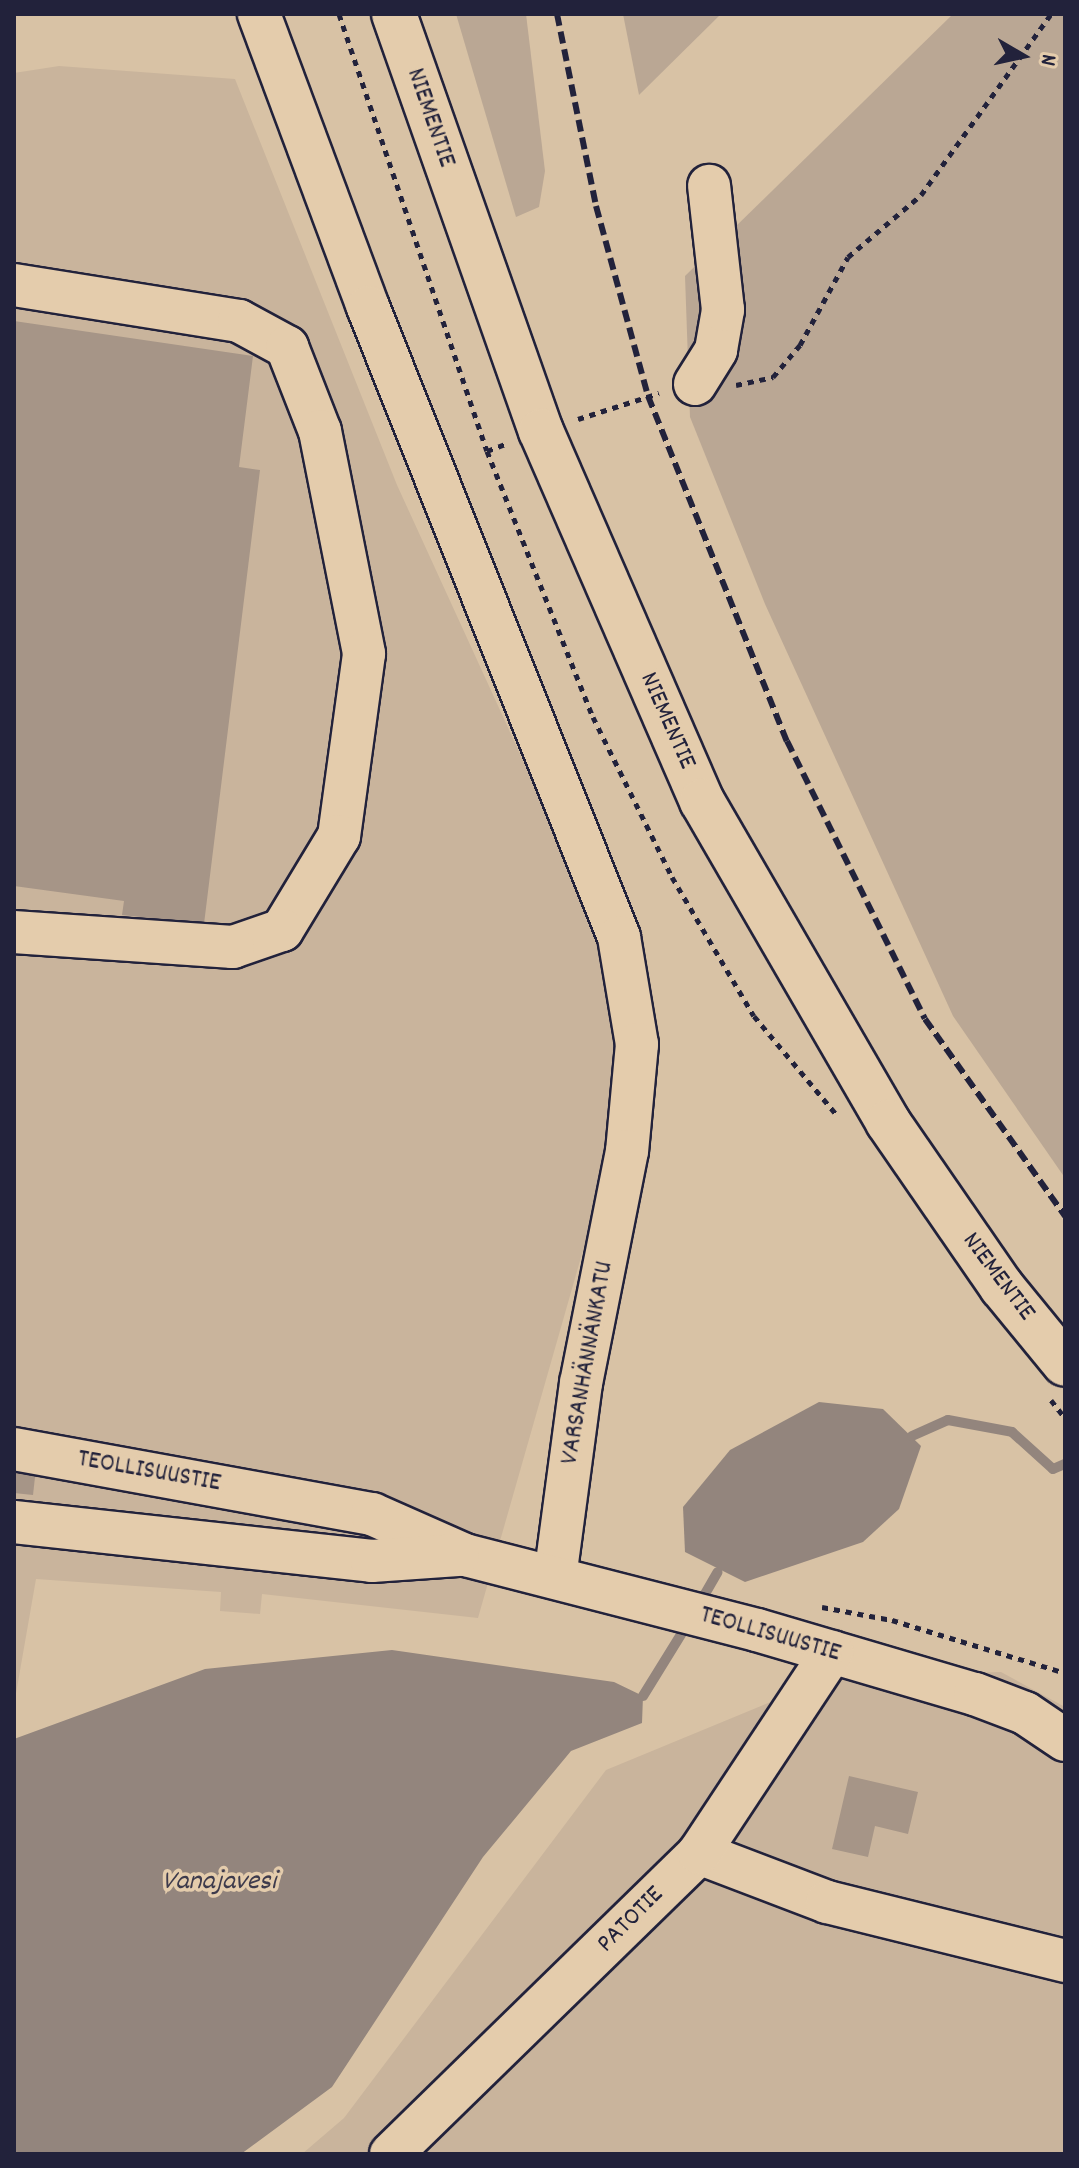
<!DOCTYPE html>
<meta charset="utf-8">
<style>
body{margin:0}
#map{position:relative;width:1079px;height:2168px;overflow:hidden;background:#d8c2a5;font-family:Dekko,sans-serif}
div>[style]{position:absolute}
[style*='--x']{left:calc(var(--x)*1px);top:calc(var(--y)*1px);width:calc(var(--w)*1px);rotate:calc(var(--a)*1deg)}
.built>*{inset:0;background:#c9b49c}
.green>*{inset:0;background:#baa794}
.water>*{inset:0;background:#93857d}
.stream>*{height:10px;margin:-5px;padding:0 5px;transform-origin:5px;border-radius:5px;background:#93857d}
.building>*{inset:0;background:#a69587}
.path>*{height:5px;margin-top:-2.5px;transform-origin:0;background:repeating-linear-gradient(90deg,#22223b 0 6px,transparent 0 12px)}
.roads{filter:drop-shadow(2px 0 #22223b) drop-shadow(-2px 0 #22223b) drop-shadow(0 2px #22223b) drop-shadow(0 -2px #22223b)}
.minor>*{height:42px;margin:-21px;padding:0 21px;transform-origin:21px;border-radius:21px;background:#e4ccac}
.major>*{height:44px;margin:-22px;padding:0 22px;transform-origin:22px;border-radius:22px;background:#e4ccac}
.rail>*{height:6px;margin-top:-3px;transform-origin:0;background:repeating-linear-gradient(90deg,#22223b 0 12px,transparent 0 18px)}
span{translate:-50% -50%;white-space:nowrap;text-align:center;line-height:1.15;-webkit-text-stroke:7px #e4ccac;paint-order:stroke}
.street-label{font-size:26px;color:#22223b}
.water-label{font-size:28px;color:#3e3b4c;font-style:italic}
.frame{position:absolute;inset:0;border:16px solid #22223b;pointer-events:none}
.north{position:absolute;left:983px;top:16px;width:80px;height:80px;-webkit-text-stroke:6px #e4ccac;paint-order:stroke;rotate:99deg;font-size:22px;font-weight:700;line-height:32px;text-align:center;color:#22223b}
.north::after{content:'';display:block;margin:auto;width:28px;height:36px;background:#22223b;clip-path:polygon(50% 0,100% 100%,50% 72%,0 100%)}
</style>
<div id="map">
<div class="built">
<i style="clip-path:polygon(59px 66px,235px 79px,397px 485px,606px 942px,631px 1082px,478px 1618px,262px 1594px,260px 1614px,220px 1611px,221px 1592px,36px 1579px,14px 1705px,14px 73px)"></i>
<i style="clip-path:polygon(1001px 1672px,1065px 1707px,1065px 2154px,302px 2154px,344px 2118px,606px 1770px,831px 1677px)"></i>
</div>
<div class="green">
<i style="clip-path:polygon(456px 14px,526px 14px,545px 171px,539px 207px,516px 217px)"></i>
<i style="clip-path:polygon(623px 14px,721px 14px,639px 95px)"></i>
<i style="clip-path:polygon(953px 14px,1065px 14px,1065px 1178px,953px 1016px,765px 604px,690px 417px,685px 276px)"></i>
</div>
<div class="water">
<i style="clip-path:polygon(819px 1402px,883px 1409px,921px 1446px,899px 1509px,863px 1542px,745px 1582px,685px 1552px,683px 1507px,730px 1450px)"></i>
<i style="clip-path:polygon(392px 1650px,614px 1682px,643px 1696px,642px 1723px,571px 1751px,483px 1857px,332px 2087px,241px 2154px,14px 2154px,14px 1739px,205px 1669px)"></i>
</div>
<div class="stream">
<i style="--x:912;--y:1436;--w:39;--a:-24"></i>
<i style="--x:948;--y:1420;--w:65;--a:10.6"></i>
<i style="--x:1012;--y:1432;--w:55;--a:42.1"></i>
<i style="--x:1053;--y:1469;--w:13;--a:-23"></i>
<i style="--x:698;--y:1606;--w:39;--a:-60"></i>
<i style="--x:643;--y:1696;--w:86;--a:-58.3"></i>
</div>
<div class="building">
<i style="clip-path:polygon(14px 321px,253px 356px,239px 467px,260px 470px,204px 924px,122px 915px,124px 901px,14px 886px)"></i>
<i style="clip-path:polygon(14px 1465px,36px 1468px,33px 1495px,14px 1493px)"></i>
<i style="clip-path:polygon(849px 1776px,918px 1792px,908px 1834px,875px 1826px,868px 1857px,832px 1849px)"></i>
</div>
<div class="path">
<i style="--x:339;--y:14;--w:461;--a:71.3"></i>
<i style="--x:487;--y:451;--w:286;--a:68.3"></i>
<i style="--x:593;--y:717;--w:178;--a:63.7"></i>
<i style="--x:672;--y:877;--w:161;--a:59.5"></i>
<i style="--x:754;--y:1016;--w:128;--a:50.1"></i>
<i style="--x:736;--y:385;--w:38;--a:-12"></i>
<i style="--x:773;--y:377;--w:42;--a:-49.8"></i>
<i style="--x:800;--y:345;--w:100;--a:-61.4"></i>
<i style="--x:848;--y:257;--w:96;--a:-40.3"></i>
<i style="--x:921;--y:195;--w:223;--a:-54.3"></i>
<i style="--x:578;--y:419;--w:85;--a:-17.8"></i>
<i style="--x:487;--y:451;--w:22;--a:-21"></i>
<i style="--x:1051;--y:1400;--w:23;--a:52"></i>
<i style="--x:822;--y:1607;--w:71;--a:10.5"></i>
<i style="--x:892;--y:1620;--w:181;--a:17"></i>
</div>
<div class="roads">
<div class="minor">
<i style="--x:259;--y:14;--w:313;--a:69.6"></i>
<i style="--x:368;--y:307;--w:678;--a:68.28"></i>
<i style="--x:619;--y:937;--w:109;--a:80.5"></i>
<i style="--x:637;--y:1044;--w:107;--a:95.3"></i>
<i style="--x:627;--y:1151;--w:237;--a:101.2"></i>
<i style="--x:581;--y:1383;--w:196;--a:97.6"></i>
<i style="--x:14;--y:285;--w:228;--a:9.1"></i>
<i style="--x:239;--y:321;--w:55;--a:28.4"></i>
<i style="--x:287;--y:347;--w:90;--a:68.6"></i>
<i style="--x:320;--y:431;--w:227;--a:78.8"></i>
<i style="--x:364;--y:654;--w:184;--a:97.8"></i>
<i style="--x:339;--y:836;--w:110;--a:121.2"></i>
<i style="--x:282;--y:930;--w:52;--a:160.9"></i>
<i style="--x:233;--y:947;--w:220;--a:-176.1"></i>
<i style="--x:695;--y:384;--w:40;--a:-58"></i>
<i style="--x:716;--y:350;--w:41;--a:-80.1"></i>
<i style="--x:723;--y:310;--w:125;--a:-96.4"></i>
<i style="--x:14;--y:1449;--w:364;--a:10.3"></i>
<i style="--x:372;--y:1514;--w:102;--a:23.8"></i>
<i style="--x:465;--y:1555;--w:301;--a:14.4"></i>
<i style="--x:757;--y:1630;--w:227;--a:16.4"></i>
<i style="--x:975;--y:1694;--w:53;--a:20.8"></i>
<i style="--x:1025;--y:1713;--w:48;--a:34"></i>
<i style="--x:14;--y:1522;--w:360;--a:6.2"></i>
<i style="--x:372;--y:1561;--w:86;--a:-4"></i>
<i style="--x:699;--y:1853;--w:137;--a:20.9"></i>
<i style="--x:827;--y:1902;--w:245;--a:13.9"></i>
<i style="--x:391;--y:2154;--w:431;--a:-44.3"></i>
<i style="--x:699;--y:1853;--w:241;--a:-56.5"></i>
</div>
<div class="major">
<i style="--x:394;--y:14;--w:442;--a:70.6"></i>
<i style="--x:541;--y:431;--w:404;--a:66.5"></i>
<i style="--x:702;--y:801;--w:371;--a:59.9"></i>
<i style="--x:888;--y:1122;--w:201;--a:55.4"></i>
<i style="--x:1002;--y:1287;--w:99;--a:50.7"></i>
</div>
</div>
<div class="rail">
<i style="--x:557;--y:14;--w:196;--a:78.5"></i>
<i style="--x:596;--y:206;--w:197;--a:74.7"></i>
<i style="--x:648;--y:396;--w:372;--a:68.1"></i>
<i style="--x:787;--y:741;--w:310;--a:63.6"></i>
<i style="--x:925;--y:1019;--w:242;--a:54.6"></i>
</div>
<div class="street-label">
<span style="left:430px;top:118px;rotate:71deg">NIEMENTIE</span>
<span style="left:667px;top:721px;rotate:66deg">NIEMENTIE</span>
<span style="left:998px;top:1277px;rotate:53deg">NIEMENTIE</span>
<span style="left:588px;top:1363px;rotate:-80deg">VARSANHÄNNÄNKATU</span>
<span style="left:149px;top:1472px;rotate:10deg">TEOLLISUUSTIE</span>
<span style="left:770px;top:1635px;rotate:16deg">TEOLLISUUSTIE</span>
<span style="left:631px;top:1920px;rotate:-45deg">PATOTIE</span>
</div>
<div class="water-label">
<span style="left:219px;top:1883px">Vanajavesi</span>
</div>
<div class="frame"></div>
<div class="north">N</div>
</div>
